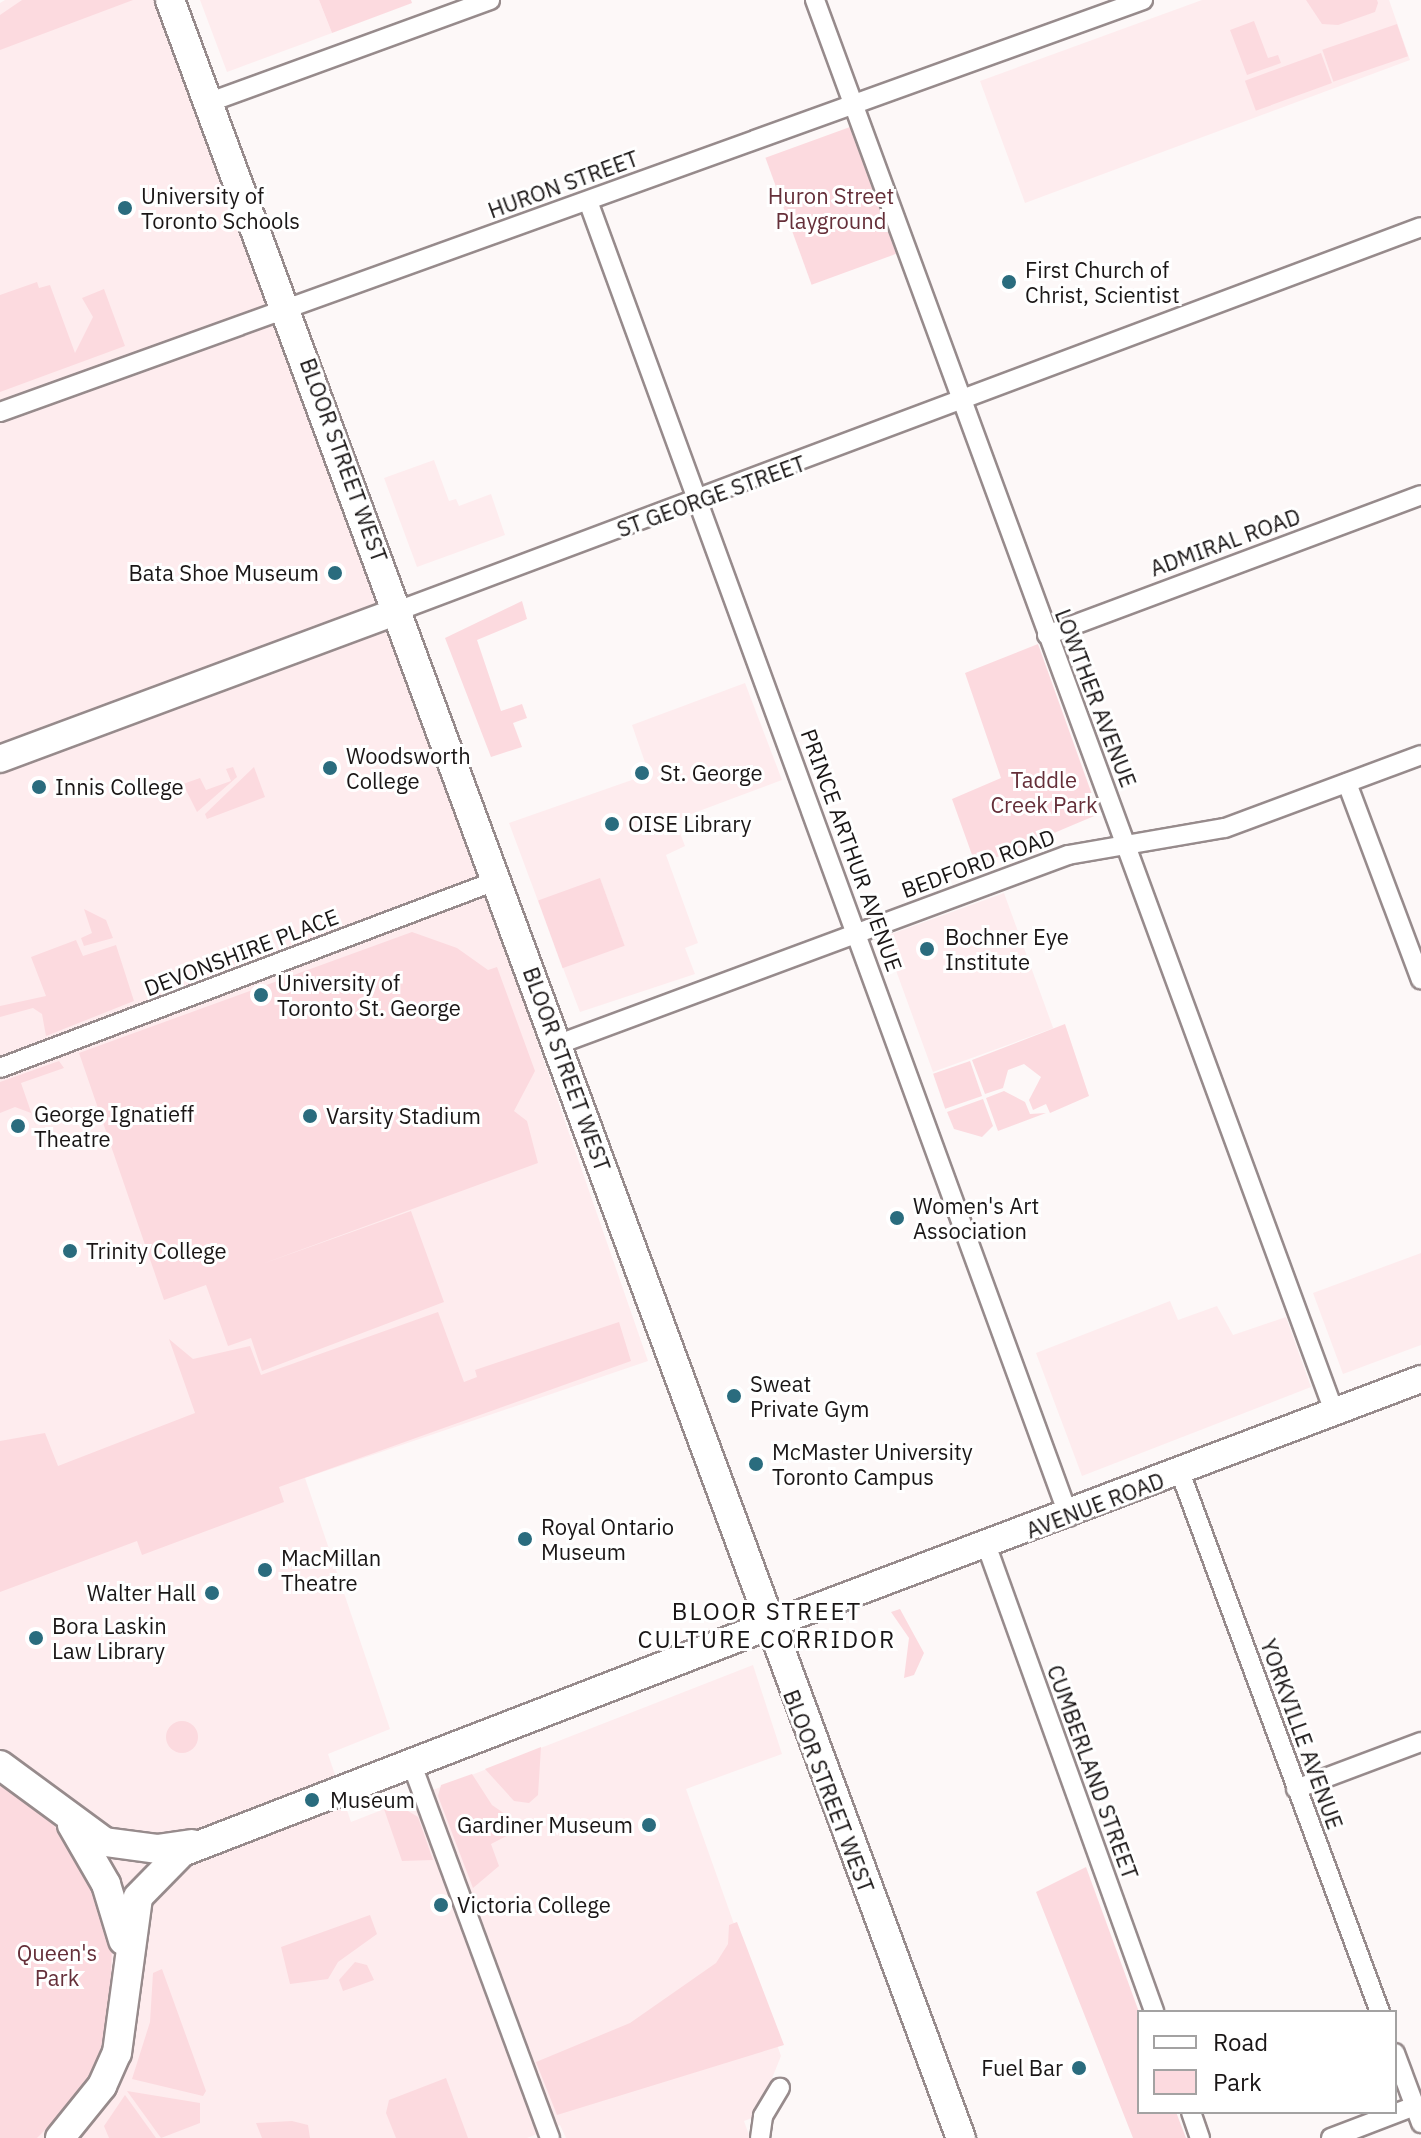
<!DOCTYPE html>
<style>
body{margin:0}
#map{position:relative;width:1421px;height:2138px;overflow:hidden;background:#fdf8f8;font-family:"IBM Plex Sans",sans-serif}
div>[style]{position:absolute}
[style*='--x']{left:calc(var(--x)*1px);top:calc(var(--y)*1px);width:calc(var(--w)*1px);rotate:calc(var(--a)*1deg)}
.built>*{inset:0;background:#feecee;transform-origin:0 0}
.green>*{inset:0;background:#fcdadf;transform-origin:0 0}
.round{border-radius:50%}
.roads{filter:drop-shadow(2px 0 #978b8c) drop-shadow(-2px 0 #978b8c) drop-shadow(0 2px #978b8c) drop-shadow(0 -2px #978b8c)}
.street>*{height:18px;margin:-9px;padding:0 9px;transform-origin:9px;border-radius:9px;background:#fff}
.secondary>*{height:26px;margin:-13px;padding:0 13px;transform-origin:13px;border-radius:13px;background:#fff}
.primary>*{height:28px;margin:-14px;padding:0 14px;transform-origin:14px;border-radius:14px;background:#fff}
.dots>*{width:22px;height:22px;translate:-50% -50%;box-sizing:border-box;border:4px solid #fff;border-radius:50%}
span{translate:-50% -50%;white-space:nowrap;text-align:center;line-height:1.15;-webkit-text-stroke:6px #fff;paint-order:stroke}
.street-label{font-size:22px;color:#1a1616}
.poi-label{font-size:22px;color:#1a1616}
.left{translate:0 -50%;text-align:left}
.right{translate:-100% -50%;text-align:right}
.park-label{font-size:22px;color:#652f39}
.neighbourhood-label{font-size:24px;color:#1a1616;letter-spacing:2px}
.legend{position:absolute;left:1137px;top:2010px;width:260px;height:104px;box-sizing:border-box;background:#fff;border:2px solid #a3a2a2;margin:0;padding:10px 14px;list-style:none;font-size:24px;color:#1a1616}
.legend li{display:flex;align-items:center;gap:16px;height:40px}
.legend b{width:40px;border:2px solid #a3a2a2}
</style>
<div id="map">
<div class="built">
<i style="clip-path:polygon(5px 0,159px 0,394px 628px,648px 1361px,305px 1478px,390px 1729px,328px 1754px,351px 1822px,753px 1665px,782px 1754px,686px 1789px,781px 2056px,757px 2116px,744px 2121px,750px 2138px,566px 2138px,560px 2125px,527px 2138px,0 2138px,0 3px)"></i>
<i style="clip-path:polygon(200px 0,319px 0,332px 33px,227px 72px)"></i>
<i style="clip-path:polygon(1202px 0,1389px 0,1410px 60px,1025px 203px,980px 81px)"></i>
<i style="clip-path:polygon(434px 460px,449px 501px,456px 499px,459px 506px,491px 494px,505px 535px,417px 567px,384px 478px)"></i>
<i style="clip-path:polygon(745px 683px,782px 780px,675px 820px,685px 846px,666px 855px,698px 943px,685px 948px,695px 974px,580px 1012px,563px 968px,624px 945px,600px 879px,538px 901px,509px 823px,649px 774px,632px 725px)"></i>
<i style="left:1004px;top:893px;width:144px;height:128px;rotate:70deg"></i>
<i style="clip-path:polygon(1421px 1253px,1421px 1345px,1343px 1374px,1313px 1293px)"></i>
<i style="clip-path:polygon(1170px 1301px,1178px 1320px,1217px 1306px,1233px 1335px,1286px 1317px,1311px 1387px,1082px 1476px,1036px 1353px)"></i>
</div>
<div class="green">
<i style="clip-path:polygon(22px 0,133px 0,0 50px,0 15px)"></i>
<i style="clip-path:polygon(319px 0,411px 0,412px 3px,332px 33px)"></i>
<i style="clip-path:polygon(1306px 0,1377px 0,1378px 3px,1375px 12px,1338px 25px,1322px 24px)"></i>
<i style="clip-path:polygon(1254px 21px,1268px 58px,1278px 55px,1281px 63px,1247px 75px,1230px 30px)"></i>
<i style="left:1397px;top:24px;width:34px;height:79px;rotate:71deg"></i>
<i style="left:1321px;top:53px;width:32px;height:81px;rotate:70deg"></i>
<i style="left:850px;top:127px;width:135px;height:90px;rotate:70deg"></i>
<i style="clip-path:polygon(37px 282px,39px 288px,50px 285px,75px 353px,93px 317px,82px 298px,104px 289px,125px 346px,0 392px,0 295px)"></i>
<i style="clip-path:polygon(522px 601px,527px 619px,477px 640px,501px 711px,522px 704px,527px 718px,513px 723px,522px 747px,491px 757px,445px 638px)"></i>
<i style="clip-path:polygon(1038px 644px,1099px 814px,976px 866px,952px 799px,1001px 778px,965px 673px)"></i>
<i style="clip-path:polygon(233px 767px,237px 777px,197px 812px,183px 784px,200px 778px,206px 790px,231px 781px,226px 769px)"></i>
<i style="clip-path:polygon(254px 767px,265px 797px,207px 819px,205px 814px)"></i>
<i style="left:600px;top:878px;width:72px;height:66px;rotate:70deg"></i>
<i style="clip-path:polygon(84px 909px,106px 920px,113px 938px,84px 946px,81px 938px,92px 933px)"></i>
<i style="clip-path:polygon(412px 932px,457px 948px,488px 970px,497px 967px,535px 1071px,514px 1111px,527px 1121px,538px 1163px,262px 1264px,411px 1211px,444px 1302px,262px 1371px,251px 1338px,228px 1346px,206px 1285px,164px 1300px,79px 1053px)"></i>
<i style="clip-path:polygon(76px 940px,83px 956px,116px 945px,134px 1001px,46px 1036px,42px 1014px,33px 1008px,0 1017px,0 1006px,46px 996px,31px 957px)"></i>
<i style="clip-path:polygon(1065px 1024px,1089px 1096px,1050px 1113px,1046px 1104px,1033px 1110px,1029px 1100px,1041px 1077px,1024px 1064px,1008px 1070px,1003px 1088px,985px 1094px,972px 1060px)"></i>
<i style="clip-path:polygon(59px 1061px,64px 1068px,21px 1083px,40px 1138px,31px 1113px,15px 1107px,0 1113px,0 1082px)"></i>
<i style="left:970px;top:1061px;width:37px;height:39px;rotate:71deg"></i>
<i style="clip-path:polygon(1004px 1091px,1025px 1102px,1030px 1114px,1046px 1113px,998px 1131px,986px 1098px)"></i>
<i style="clip-path:polygon(983px 1099px,993px 1126px,982px 1137px,954px 1129px,947px 1112px)"></i>
<i style="clip-path:polygon(438px 1312px,464px 1382px,477px 1377px,475px 1370px,619px 1322px,631px 1361px,279px 1487px,284px 1502px,142px 1555px,137px 1541px,0 1592px,0 1441px,45px 1433px,58px 1466px,195px 1413px,169px 1339px,193px 1359px,250px 1346px,261px 1375px)"></i>
<i style="clip-path:polygon(900px 1609px,924px 1653px,914px 1675px,904px 1678px,909px 1638px,891px 1612px)"></i>
<i class="round" style="left:166px;top:1721px;width:32px;height:32px"></i>
<i style="clip-path:polygon(541px 1747px,538px 1795px,529px 1803px,514px 1801px,485px 1769px)"></i>
<i style="clip-path:polygon(472px 1774px,492px 1805px,524px 1827px,491px 1844px,499px 1866px,473px 1888px,438px 1796px,441px 1785px)"></i>
<i style="clip-path:polygon(0 1784px,52px 1823px,82px 1860px,112px 1948px,109px 2021px,95px 2066px,70px 2105px,37px 2138px,0 2138px)"></i>
<i style="clip-path:polygon(398px 1805px,418px 1817px,433px 1860px,402px 1861px,384px 1809px)"></i>
<i style="clip-path:polygon(1086px 1867px,1139px 2012px,1139px 2112px,1176px 2112px,1186px 2138px,1133px 2138px,1036px 1892px)"></i>
<i style="clip-path:polygon(370px 1915px,377px 1934px,338px 1962px,328px 1979px,290px 1984px,281px 1947px)"></i>
<i style="clip-path:polygon(737px 1922px,784px 2045px,557px 2115px,536px 2062px,630px 2023px,716px 1963px,728px 1944px,729px 1925px)"></i>
<i style="clip-path:polygon(355px 1962px,367px 1965px,374px 1980px,343px 1991px,339px 1980px)"></i>
<i style="clip-path:polygon(162px 1969px,206px 2091px,203px 2096px,132px 2079px,150px 2022px,153px 1973px)"></i>
<i style="clip-path:polygon(446px 2078px,468px 2138px,396px 2138px,386px 2113px,389px 2100px)"></i>
<i style="clip-path:polygon(127px 2091px,200px 2103px,200px 2123px,161px 2138px)"></i>
<i style="clip-path:polygon(125px 2095px,156px 2138px,109px 2138px,104px 2126px)"></i>
<i style="clip-path:polygon(292px 2121px,308px 2125px,310px 2138px,262px 2138px,256px 2123px)"></i>
</div>
<div class="roads">
<div class="street">
<i style="--x:815;--y:0;--w:1503;--a:69.81"></i>
<i style="--x:210;--y:102;--w:298;--a:-20"></i>
<i style="--x:588;--y:201;--w:1401;--a:69.92"></i>
<i style="--x:0;--y:412;--w:1215;--a:-19.82"></i>
<i style="--x:400;--y:610;--w:1090;--a:-20.56"></i>
<i style="--x:1047;--y:635;--w:399;--a:-20.5"></i>
<i style="--x:1347;--y:783;--w:210;--a:69.4"></i>
<i style="--x:559;--y:1044;--w:543;--a:-20.37"></i>
<i style="--x:1068;--y:855;--w:159;--a:-9.8"></i>
<i style="--x:1225;--y:828;--w:209;--a:-20.4"></i>
<i style="--x:0;--y:1068;--w:532;--a:-20.68"></i>
<i style="--x:1180;--y:1472;--w:576;--a:69.68"></i>
<i style="--x:987;--y:1547;--w:494;--a:70.2"></i>
<i style="--x:411;--y:1762;--w:401;--a:69.7"></i>
<i style="--x:1296;--y:1789;--w:134;--a:-20.6"></i>
<i style="--x:1395;--y:2053;--w:75;--a:69.6"></i>
<i style="--x:1191;--y:2112;--w:28;--a:71"></i>
<i style="--x:760;--y:2138;--w:22;--a:-82"></i>
<i style="--x:763;--y:2116;--w:33;--a:-59"></i>
<i style="--x:1331;--y:2138;--w:90;--a:-20.9"></i>
</div>
<div class="secondary">
<i style="--x:0;--y:759;--w:427;--a:-20.4"></i>
<i style="--x:767;--y:1626;--w:699;--a:-20.69"></i>
</div>
<div class="primary">
<i style="--x:170;--y:0;--w:2280;--a:69.7"></i>
<i style="--x:0;--y:1765;--w:130;--a:36.3"></i>
<i style="--x:105;--y:1842;--w:52;--a:7.7"></i>
<i style="--x:157;--y:1849;--w:35;--a:-8"></i>
<i style="--x:72;--y:1825;--w:68;--a:60"></i>
<i style="--x:106;--y:1884;--w:59;--a:73.1"></i>
<i style="--x:60;--y:2138;--w:67;--a:-51.1"></i>
<i style="--x:102;--y:2086;--w:36;--a:-66"></i>
<i style="--x:117;--y:2053;--w:157;--a:-82.3"></i>
<i style="--x:138;--y:1897;--w:63;--a:-45.6"></i>
<i style="--x:182;--y:1852;--w:627;--a:-21.12"></i>
</div>
</div>
<div class="dots">
<i style="left:125px;top:208px;background:#2a6c7e"></i>
<i style="left:1009px;top:282px;background:#2a6c7e"></i>
<i style="left:335px;top:573px;background:#2a6c7e"></i>
<i style="left:330px;top:768px;background:#2a6c7e"></i>
<i style="left:642px;top:773px;background:#2a6c7e"></i>
<i style="left:39px;top:787px;background:#2a6c7e"></i>
<i style="left:612px;top:824px;background:#2a6c7e"></i>
<i style="left:927px;top:949px;background:#2a6c7e"></i>
<i style="left:261px;top:995px;background:#2a6c7e"></i>
<i style="left:310px;top:1116px;background:#2a6c7e"></i>
<i style="left:18px;top:1126px;background:#2a6c7e"></i>
<i style="left:897px;top:1218px;background:#2a6c7e"></i>
<i style="left:70px;top:1251px;background:#2a6c7e"></i>
<i style="left:734px;top:1396px;background:#2a6c7e"></i>
<i style="left:756px;top:1464px;background:#2a6c7e"></i>
<i style="left:525px;top:1539px;background:#2a6c7e"></i>
<i style="left:265px;top:1570px;background:#2a6c7e"></i>
<i style="left:212px;top:1593px;background:#2a6c7e"></i>
<i style="left:36px;top:1638px;background:#2a6c7e"></i>
<i style="left:312px;top:1800px;background:#2a6c7e"></i>
<i style="left:649px;top:1825px;background:#2a6c7e"></i>
<i style="left:441px;top:1905px;background:#2a6c7e"></i>
<i style="left:1079px;top:2068px;background:#2a6c7e"></i>
</div>
<div class="street-label">
<span style="left:563px;top:184px;rotate:-20deg">HURON STREET</span>
<span style="left:344px;top:460px;rotate:70deg">BLOOR STREET WEST</span>
<span style="left:711px;top:496px;rotate:-20deg">ST GEORGE STREET</span>
<span style="left:1225px;top:542px;rotate:-20deg">ADMIRAL ROAD</span>
<span style="left:1096px;top:698px;rotate:69deg">LOWTHER AVENUE</span>
<span style="left:852px;top:850px;rotate:70deg">PRINCE ARTHUR AVENUE</span>
<span style="left:978px;top:863px;rotate:-20deg">BEDFORD ROAD</span>
<span style="left:241px;top:952px;rotate:-21deg">DEVONSHIRE PLACE</span>
<span style="left:567px;top:1069px;rotate:70deg">BLOOR STREET WEST</span>
<span style="left:1095px;top:1505px;rotate:-21deg">AVENUE ROAD</span>
<span style="left:1302px;top:1734px;rotate:70deg">YORKVILLE AVENUE</span>
<span style="left:1093px;top:1772px;rotate:70deg">CUMBERLAND STREET</span>
<span style="left:829px;top:1791px;rotate:69deg">BLOOR STREET WEST</span>
</div>
<div class="poi-label">
<span class="left" style="left:141px;top:208px">University of<br>Toronto Schools</span>
<span class="left" style="left:1025px;top:282px">First Church of<br>Christ, Scientist</span>
<span class="right" style="left:319px;top:573px">Bata Shoe Museum</span>
<span class="left" style="left:346px;top:768px">Woodsworth<br>College</span>
<span class="left" style="left:660px;top:773px">St. George</span>
<span class="left" style="left:55px;top:787px">Innis College</span>
<span class="left" style="left:628px;top:824px">OISE Library</span>
<span class="left" style="left:945px;top:949px">Bochner Eye<br>Institute</span>
<span class="left" style="left:277px;top:995px">University of<br>Toronto St. George</span>
<span class="left" style="left:34px;top:1126px">George Ignatieff<br>Theatre</span>
<span class="left" style="left:326px;top:1116px">Varsity Stadium</span>
<span class="left" style="left:913px;top:1218px">Women's Art<br>Association</span>
<span class="left" style="left:86px;top:1251px">Trinity College</span>
<span class="left" style="left:750px;top:1396px">Sweat<br>Private Gym</span>
<span class="left" style="left:772px;top:1464px">McMaster University<br>Toronto Campus</span>
<span class="left" style="left:541px;top:1539px">Royal Ontario<br>Museum</span>
<span class="left" style="left:281px;top:1570px">MacMillan<br>Theatre</span>
<span class="right" style="left:196px;top:1593px">Walter Hall</span>
<span class="left" style="left:52px;top:1638px">Bora Laskin<br>Law Library</span>
<span class="left" style="left:330px;top:1800px">Museum</span>
<span class="right" style="left:633px;top:1825px">Gardiner Museum</span>
<span class="left" style="left:457px;top:1905px">Victoria College</span>
<span class="right" style="left:1063px;top:2068px">Fuel Bar</span>
</div>
<div class="park-label">
<span style="left:831px;top:208px">Huron Street<br>Playground</span>
<span style="left:1044px;top:792px">Taddle<br>Creek Park</span>
<span style="left:57px;top:1965px">Queen's<br>Park</span>
</div>
<div class="neighbourhood-label">
<span style="left:767px;top:1626px">BLOOR STREET<br>CULTURE CORRIDOR</span>
</div>
<ul class="legend">
<li><b style="height:10px;background:#fff"></b>Road</li>
<li><b style="height:22px;background:#fcdadf"></b>Park</li>
</ul>
</div>
